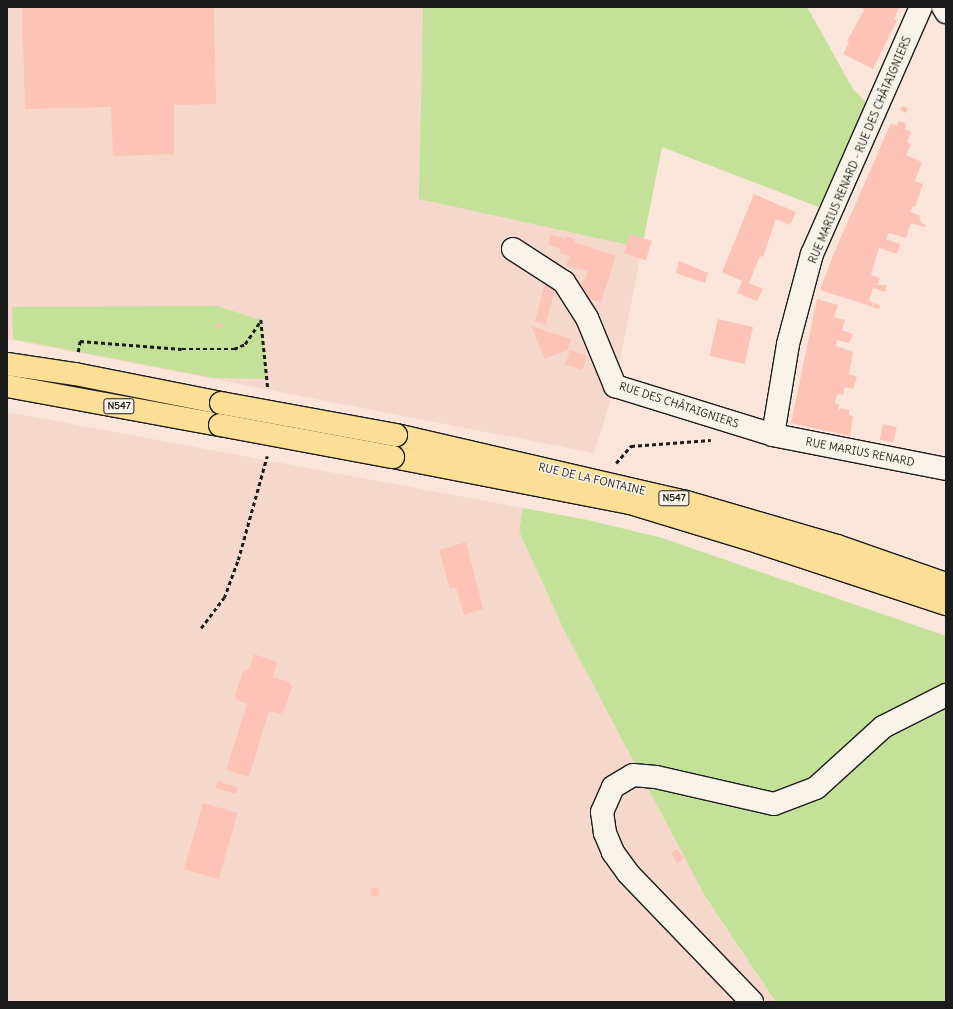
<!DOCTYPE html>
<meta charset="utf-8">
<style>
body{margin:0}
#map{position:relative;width:953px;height:1009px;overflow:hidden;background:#f9e5d9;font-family:Delius,sans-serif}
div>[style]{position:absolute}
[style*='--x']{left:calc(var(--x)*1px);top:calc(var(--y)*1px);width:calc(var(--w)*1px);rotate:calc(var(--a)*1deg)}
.built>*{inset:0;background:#f6d7cb}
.green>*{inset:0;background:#c4e199}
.building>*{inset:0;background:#fec3b7;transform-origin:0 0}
.path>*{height:2.5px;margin-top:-1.25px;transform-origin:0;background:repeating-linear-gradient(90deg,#1c1c1c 0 4px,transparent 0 7px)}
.roads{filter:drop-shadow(1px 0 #1c1c1c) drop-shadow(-1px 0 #1c1c1c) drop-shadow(0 1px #1c1c1c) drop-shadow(0 -1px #1c1c1c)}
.minor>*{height:22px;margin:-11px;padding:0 11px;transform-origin:11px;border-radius:11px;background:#f7f3e8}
.major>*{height:22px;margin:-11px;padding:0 11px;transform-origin:11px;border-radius:11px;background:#fbdf96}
.bridges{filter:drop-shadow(1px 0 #1c1c1c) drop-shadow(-1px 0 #1c1c1c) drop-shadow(0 1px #1c1c1c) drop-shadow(0 -1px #1c1c1c)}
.major-bridge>*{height:22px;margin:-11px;padding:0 11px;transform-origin:11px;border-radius:11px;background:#fbdf96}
span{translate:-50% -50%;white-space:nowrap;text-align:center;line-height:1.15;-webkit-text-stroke:3px #f7f3e8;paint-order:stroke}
.shield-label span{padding:1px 3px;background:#f7f3e8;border:1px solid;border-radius:3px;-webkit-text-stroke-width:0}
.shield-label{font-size:10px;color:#1c1c1c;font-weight:700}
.street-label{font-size:11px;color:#1c1c1c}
.frame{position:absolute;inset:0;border:8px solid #1c1c1c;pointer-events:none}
</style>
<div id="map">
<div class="built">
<i style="clip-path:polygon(7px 7px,423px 7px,420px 199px,642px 248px,615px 386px,594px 453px,7px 339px)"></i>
<i style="clip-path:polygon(7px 412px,523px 508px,519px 531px,563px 628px,705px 896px,776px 1002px,7px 1002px)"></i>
</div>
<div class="green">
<i style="clip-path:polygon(423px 7px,807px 7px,853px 89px,867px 103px,821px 208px,662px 147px,642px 248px,419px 199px)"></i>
<i style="clip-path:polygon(217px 306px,261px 320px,268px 379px,214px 378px,13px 339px,12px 307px)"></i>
<i style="clip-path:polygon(523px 508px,588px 520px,662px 538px,946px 636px,946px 1002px,776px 1002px,705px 896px,563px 628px,519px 531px)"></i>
</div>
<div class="building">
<i style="clip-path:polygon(22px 7px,214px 7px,216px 104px,174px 105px,174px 154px,113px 156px,111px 107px,25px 109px)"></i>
<i style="clip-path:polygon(861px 7px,899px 7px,894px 20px,897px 20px,873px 69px,843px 54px,849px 42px,847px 41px,864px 10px)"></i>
<i style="clip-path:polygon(902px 106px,908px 108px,906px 113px,900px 110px)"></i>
<i style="clip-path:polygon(899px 121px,906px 124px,905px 129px,911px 132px,907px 142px,911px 144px,906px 155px,922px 162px,915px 181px,923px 184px,915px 207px,913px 206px,910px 212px,919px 215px,921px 223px,926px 225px,925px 227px,911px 223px,906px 238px,889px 233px,886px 239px,900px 244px,897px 254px,879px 248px,871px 275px,880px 278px,877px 285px,887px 285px,885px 292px,873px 288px,869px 301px,873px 302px,872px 307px,874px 303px,880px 305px,879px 309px,872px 307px,867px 305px,820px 290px,834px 253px,891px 123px,897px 126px)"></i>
<i style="clip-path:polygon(754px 194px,796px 212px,790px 225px,776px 219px,763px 257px,760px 256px,749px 283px,763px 289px,757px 301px,737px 293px,742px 281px,722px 272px)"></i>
<i style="clip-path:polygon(551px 234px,565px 239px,566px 236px,575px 239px,574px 242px,616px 256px,601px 302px,577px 296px,588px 271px,566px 266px,571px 252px,569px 256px,560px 253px,561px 249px,548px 244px)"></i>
<i style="left:630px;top:234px;width:23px;height:20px;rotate:18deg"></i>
<i style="clip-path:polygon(679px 261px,708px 273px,705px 283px,676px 273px)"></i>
<i style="left:545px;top:284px;width:11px;height:39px;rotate:15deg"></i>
<i style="clip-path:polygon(817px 299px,838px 305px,834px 317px,845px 320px,842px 330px,853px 334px,849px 343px,837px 340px,836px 346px,853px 352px,849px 374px,857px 377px,853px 389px,845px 387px,843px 395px,837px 394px,835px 404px,839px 404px,837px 413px,840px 408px,849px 410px,849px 415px,853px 416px,850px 436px,791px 423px)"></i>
<i style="left:718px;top:319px;width:36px;height:38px;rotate:13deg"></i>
<i style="clip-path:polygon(222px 323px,222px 327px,216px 327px,216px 324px)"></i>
<i style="clip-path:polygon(531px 326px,571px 339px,567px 350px,545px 359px)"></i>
<i style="left:570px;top:350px;width:18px;height:15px;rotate:19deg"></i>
<i style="left:883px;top:424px;width:14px;height:16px;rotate:12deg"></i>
<i style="clip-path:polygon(466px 542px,483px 609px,464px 615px,456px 588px,450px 589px,439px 550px)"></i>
<i style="clip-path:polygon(254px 654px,277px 662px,273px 677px,289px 682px,292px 687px,284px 711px,280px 714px,269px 711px,249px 777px,226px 770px,247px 704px,237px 700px,235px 695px,243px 672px,249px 669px)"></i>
<i style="left:218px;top:781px;width:21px;height:7px;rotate:17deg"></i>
<i style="left:203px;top:803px;width:36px;height:69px;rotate:16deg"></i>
<i style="clip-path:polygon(677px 849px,684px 859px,677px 863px,671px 853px)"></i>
<i style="left:378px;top:887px;width:8px;height:9px;rotate:76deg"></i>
</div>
<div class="path">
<i style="--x:261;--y:320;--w:69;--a:84.2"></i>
<i style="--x:78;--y:352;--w:11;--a:-80"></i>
<i style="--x:80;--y:341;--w:102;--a:4.5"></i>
<i style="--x:182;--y:349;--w:52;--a:0"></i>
<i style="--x:234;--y:349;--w:12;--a:-24"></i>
<i style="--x:245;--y:344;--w:29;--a:-56"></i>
<i style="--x:616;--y:463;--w:23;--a:-49"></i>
<i style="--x:631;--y:446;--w:80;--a:-4.3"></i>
<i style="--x:201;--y:628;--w:38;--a:-53"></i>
<i style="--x:224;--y:598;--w:40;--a:-69.8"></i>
<i style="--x:238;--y:560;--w:108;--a:-74.4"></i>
</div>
<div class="roads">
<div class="minor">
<i style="--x:943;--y:7;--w:6;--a:59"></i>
<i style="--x:513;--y:249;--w:61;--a:32.9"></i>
<i style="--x:564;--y:282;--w:43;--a:57.4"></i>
<i style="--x:587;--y:318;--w:74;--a:67.6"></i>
<i style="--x:615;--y:386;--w:165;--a:17.2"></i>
<i style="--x:773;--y:435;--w:176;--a:11.1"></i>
<i style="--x:773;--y:435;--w:92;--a:-80.6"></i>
<i style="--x:788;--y:344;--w:93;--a:-75.1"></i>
<i style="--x:812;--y:254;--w:270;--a:-66.2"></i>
<i style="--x:752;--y:1002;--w:179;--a:-133.9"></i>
<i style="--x:628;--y:873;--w:26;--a:-126"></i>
<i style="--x:613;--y:852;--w:21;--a:-113"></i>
<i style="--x:605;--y:833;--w:21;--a:-98"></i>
<i style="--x:602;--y:812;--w:27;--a:-66"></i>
<i style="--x:613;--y:787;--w:23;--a:-31"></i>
<i style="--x:633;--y:775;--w:23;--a:5"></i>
<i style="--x:656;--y:777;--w:121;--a:12.9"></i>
<i style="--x:774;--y:804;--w:45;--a:-20.9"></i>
<i style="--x:816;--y:788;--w:91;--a:-42.3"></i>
<i style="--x:883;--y:727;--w:71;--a:-26.9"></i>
</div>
<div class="major">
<i style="--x:7;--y:364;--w:69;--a:8.4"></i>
<i style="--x:75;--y:374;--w:149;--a:11.2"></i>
<i style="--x:7;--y:386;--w:217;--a:10.4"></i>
<i style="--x:396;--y:435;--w:294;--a:13"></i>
<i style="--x:683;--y:501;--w:160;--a:16.3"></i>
<i style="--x:837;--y:546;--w:115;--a:19.2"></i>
<i style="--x:393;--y:457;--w:241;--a:11"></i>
<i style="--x:630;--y:503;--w:134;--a:16.9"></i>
<i style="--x:758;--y:542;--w:198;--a:18.3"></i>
</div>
</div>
<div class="bridges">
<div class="major-bridge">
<i style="--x:221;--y:403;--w:178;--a:10.4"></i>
<i style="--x:220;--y:425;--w:176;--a:10.5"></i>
</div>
</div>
<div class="shield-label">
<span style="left:119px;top:406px">N547</span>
<span style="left:674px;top:498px">N547</span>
</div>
<div class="street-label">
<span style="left:860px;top:150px;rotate:-67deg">RUE MARIUS RENARD - RUE DES CHÂTAIGNIERS</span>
<span style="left:679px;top:405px;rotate:18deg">RUE DES CHÂTAIGNIERS</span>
<span style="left:860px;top:452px;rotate:11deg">RUE MARIUS RENARD</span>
<span style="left:592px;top:479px;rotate:13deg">RUE DE LA FONTAINE</span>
</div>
<div class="frame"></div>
</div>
